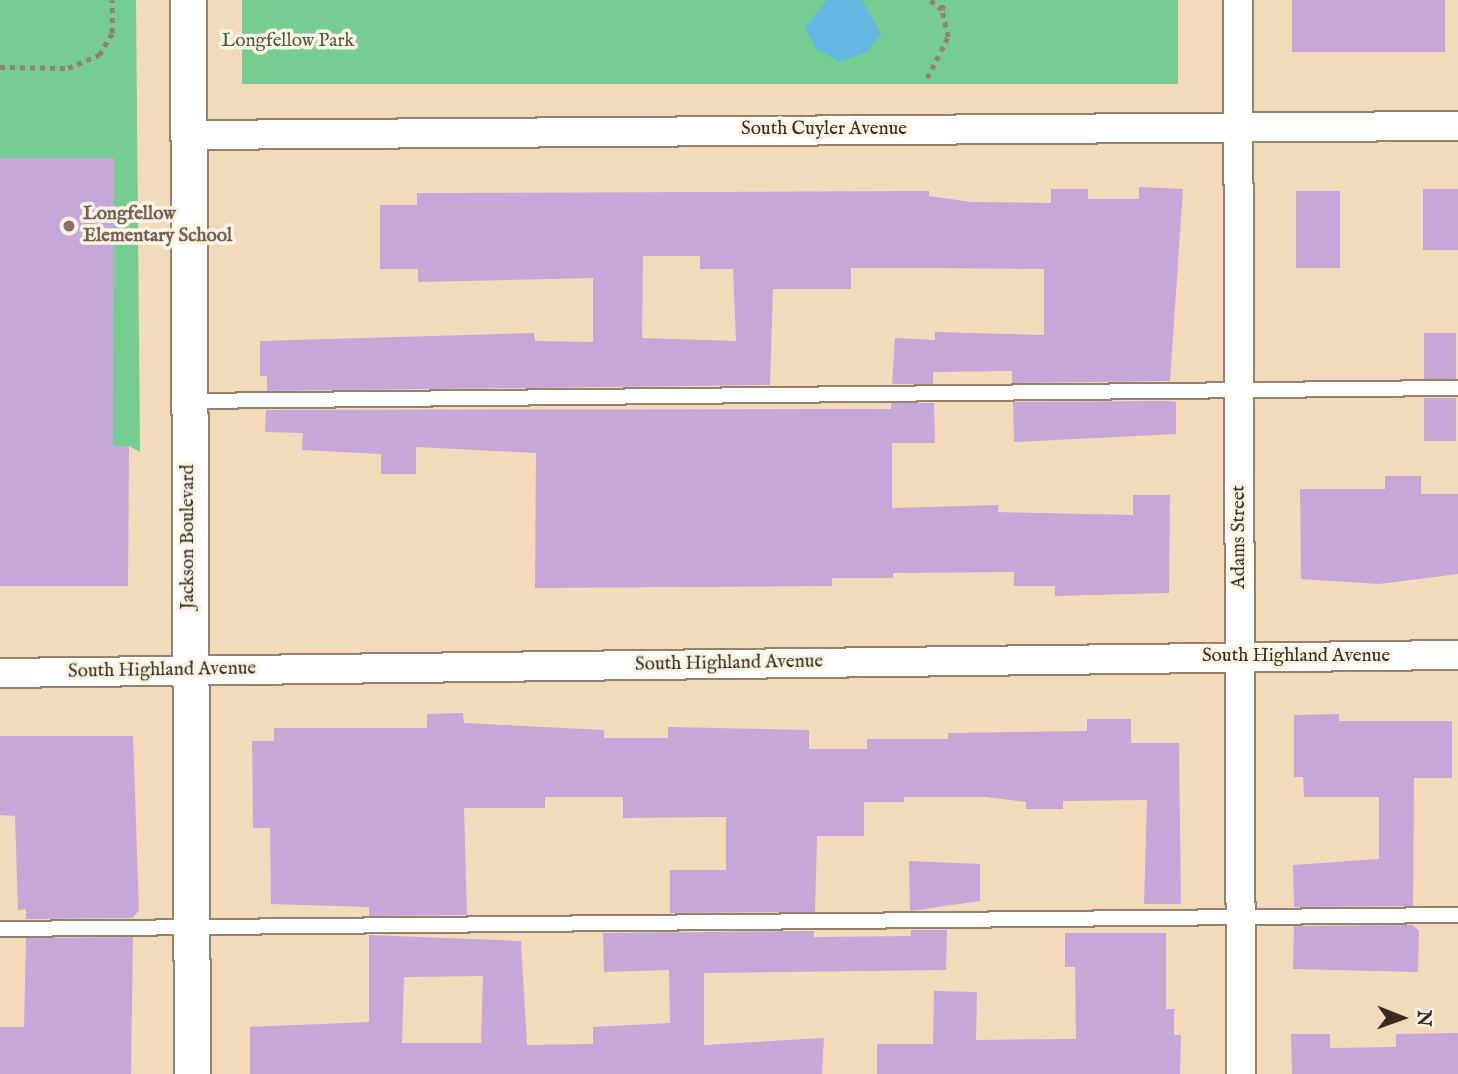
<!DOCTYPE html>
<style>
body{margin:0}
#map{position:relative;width:1458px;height:1074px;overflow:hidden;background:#f2daba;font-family:"IM FELL English",serif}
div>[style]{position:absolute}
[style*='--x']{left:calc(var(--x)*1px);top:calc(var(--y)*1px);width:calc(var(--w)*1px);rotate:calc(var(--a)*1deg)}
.green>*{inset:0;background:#76cd92;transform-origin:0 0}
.water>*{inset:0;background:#66b7e1}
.building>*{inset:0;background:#c6a8d8;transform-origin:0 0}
.path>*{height:4.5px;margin-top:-2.25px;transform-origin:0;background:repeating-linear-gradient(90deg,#96826c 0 5px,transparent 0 10px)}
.roads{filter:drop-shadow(2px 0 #96826c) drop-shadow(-2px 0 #96826c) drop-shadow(0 2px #96826c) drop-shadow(0 -2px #96826c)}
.service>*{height:14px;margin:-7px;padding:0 7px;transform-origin:7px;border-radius:7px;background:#fff}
.minor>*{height:28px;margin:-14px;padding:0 14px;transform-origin:14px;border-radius:14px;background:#fff}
.tertiary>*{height:35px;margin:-17.5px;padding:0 17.5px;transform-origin:17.5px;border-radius:17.5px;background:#fff}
.dots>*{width:19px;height:19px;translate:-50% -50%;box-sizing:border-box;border:4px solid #fcf5e5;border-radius:50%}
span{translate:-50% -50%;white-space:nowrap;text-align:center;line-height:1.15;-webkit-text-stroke:7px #fcf5e5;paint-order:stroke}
.park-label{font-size:19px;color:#4d5b41}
.street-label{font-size:19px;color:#3b2a1e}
.education-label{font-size:19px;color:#785e54;font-weight:700}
.left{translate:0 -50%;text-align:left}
.north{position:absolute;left:1367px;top:983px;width:70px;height:70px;-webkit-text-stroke:5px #fcf5e5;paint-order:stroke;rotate:91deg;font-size:19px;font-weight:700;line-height:28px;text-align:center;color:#3b2a1e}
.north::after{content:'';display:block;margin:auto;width:24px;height:32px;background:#3b2a1e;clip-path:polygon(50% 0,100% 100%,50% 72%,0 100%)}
</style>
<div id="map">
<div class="green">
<i style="clip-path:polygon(0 0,136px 0,140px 452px,129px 446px,71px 446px,114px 158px,0 158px)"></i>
<i style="left:242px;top:0;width:936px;height:84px"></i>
</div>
<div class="water">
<i style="clip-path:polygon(827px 0,862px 0,881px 34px,867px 52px,840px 62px,815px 48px,805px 28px)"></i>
</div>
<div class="building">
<i style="left:1292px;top:0;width:153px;height:52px"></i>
<i style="clip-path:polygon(0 158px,114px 158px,113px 446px,129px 446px,128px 586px,0 586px)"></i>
<i style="clip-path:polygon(evenodd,1139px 187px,1183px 189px,1170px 381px,1012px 383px,1012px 371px,933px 372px,933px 384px,892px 384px,895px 338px,935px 340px,935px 332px,1044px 335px,1044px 269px,929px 268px,851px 268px,851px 289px,773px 289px,770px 385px,267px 391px,267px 376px,260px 376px,260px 341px,534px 333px,535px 341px,593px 342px,593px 278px,418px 282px,418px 269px,380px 269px,380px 205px,417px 205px,417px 193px,929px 191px,929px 196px,971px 202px,1051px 203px,1051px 189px,1088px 189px,1088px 199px,1139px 199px,1139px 187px,643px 256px,700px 256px,700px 269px,733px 269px,736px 341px,642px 338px,643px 256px)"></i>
<i style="left:1423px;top:189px;width:35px;height:61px"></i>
<i style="left:1296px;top:191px;width:44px;height:77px"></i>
<i style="left:1424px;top:333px;width:32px;height:46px"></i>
<i style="left:1424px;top:398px;width:32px;height:43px"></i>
<i style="clip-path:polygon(1013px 402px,1170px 401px,1176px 402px,1176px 434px,1014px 442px)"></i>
<i style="clip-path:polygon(891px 403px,934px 403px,935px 443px,892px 443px,892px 508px,998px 505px,998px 512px,1133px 515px,1133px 495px,1170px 495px,1169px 593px,1055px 596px,1055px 586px,1014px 586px,1014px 572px,893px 573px,893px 578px,832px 578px,832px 586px,535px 588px,536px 453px,416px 447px,416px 474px,381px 474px,381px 454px,302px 450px,303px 433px,265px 432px,266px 410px,891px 409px)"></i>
<i style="clip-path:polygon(1385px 476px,1421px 476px,1421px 494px,1458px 494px,1458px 574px,1379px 584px,1301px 579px,1300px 489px,1385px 489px)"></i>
<i style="clip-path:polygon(463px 713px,464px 723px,604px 730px,604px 738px,668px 738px,668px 727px,809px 730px,809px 749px,867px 749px,867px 739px,948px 739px,948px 733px,1087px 731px,1087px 719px,1131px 719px,1131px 743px,1179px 743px,1181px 904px,1144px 904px,1147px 800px,1063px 801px,1063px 809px,1026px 809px,1026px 802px,986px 797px,904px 797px,904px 802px,864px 802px,864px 836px,817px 836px,815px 912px,670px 913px,670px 870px,726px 870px,726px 817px,623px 818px,623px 797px,545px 797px,545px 808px,464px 808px,467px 915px,369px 916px,369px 907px,271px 904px,270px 828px,253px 828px,252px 741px,274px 741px,274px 728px,427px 728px,427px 714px)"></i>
<i style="clip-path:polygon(1339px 714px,1339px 721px,1452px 721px,1452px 778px,1414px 778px,1413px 906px,1294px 907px,1293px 865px,1379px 859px,1379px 797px,1304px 797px,1303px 777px,1294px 777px,1294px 715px)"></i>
<i style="clip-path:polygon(0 736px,133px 736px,139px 910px,133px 918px,26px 919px,26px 909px,18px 910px,15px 816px,0 815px)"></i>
<i style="clip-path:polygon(909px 861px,980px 864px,980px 901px,910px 911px)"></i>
<i style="clip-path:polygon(1413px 925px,1419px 931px,1418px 972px,1293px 969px,1294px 926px)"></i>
<i style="clip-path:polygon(evenodd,911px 930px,947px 930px,946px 970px,704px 973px,704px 1045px,824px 1038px,822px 1074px,250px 1074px,250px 1027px,369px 1022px,369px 935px,521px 941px,527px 1045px,593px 1044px,593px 1027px,670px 1023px,669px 970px,604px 972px,603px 933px,814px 931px,814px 937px,911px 936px,911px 930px,483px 976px,481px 1043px,402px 1043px,404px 977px,483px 976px)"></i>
<i style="clip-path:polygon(1065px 933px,1166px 933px,1166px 1009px,1174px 1009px,1174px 1035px,1181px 1035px,1180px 1074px,877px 1074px,877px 1044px,933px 1044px,934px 991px,977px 992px,976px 1040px,1076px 1039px,1075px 967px,1065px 967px)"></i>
<i style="clip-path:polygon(133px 937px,131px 1074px,0 1074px,0 1027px,24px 1027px,26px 938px)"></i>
<i style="clip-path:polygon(1458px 1033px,1458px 1074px,1292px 1074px,1291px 1034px,1330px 1034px,1330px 1048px,1396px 1047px,1396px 1034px)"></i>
</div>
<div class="path">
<i style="--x:942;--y:10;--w:10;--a:-79"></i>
<i style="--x:0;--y:67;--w:68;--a:0.8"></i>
<i style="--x:68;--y:68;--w:34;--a:-23"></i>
<i style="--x:99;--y:55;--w:26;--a:-59"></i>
<i style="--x:112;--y:33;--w:33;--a:-90"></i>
<i style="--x:927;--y:78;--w:46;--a:-62.9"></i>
<i style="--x:948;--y:37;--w:28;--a:-103"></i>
<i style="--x:942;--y:10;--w:16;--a:-142"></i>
</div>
<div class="roads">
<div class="service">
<i style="--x:189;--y:401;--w:1269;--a:-0.59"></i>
<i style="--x:0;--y:929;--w:1458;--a:-0.55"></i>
</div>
<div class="minor">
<i style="--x:1238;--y:0;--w:1074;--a:89.84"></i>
<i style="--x:189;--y:135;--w:1269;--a:-0.41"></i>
<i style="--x:0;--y:673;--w:1458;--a:-0.71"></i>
</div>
<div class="tertiary">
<i style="--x:188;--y:0;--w:1074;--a:89.79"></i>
</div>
</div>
<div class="dots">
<i style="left:69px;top:226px;background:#8d6e63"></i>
</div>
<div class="park-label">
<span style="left:288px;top:42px">Longfellow Park</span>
</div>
<div class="street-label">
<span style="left:824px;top:130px">South Cuyler Avenue</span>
<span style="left:189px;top:537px;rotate:-90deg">Jackson Boulevard</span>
<span style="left:1240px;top:537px;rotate:-90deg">Adams Street</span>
<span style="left:1296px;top:657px">South Highland Avenue</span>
<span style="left:729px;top:664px;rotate:-1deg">South Highland Avenue</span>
<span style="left:162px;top:671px;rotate:-1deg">South Highland Avenue</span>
</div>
<div class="education-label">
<span class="left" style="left:83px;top:226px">Longfellow<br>Elementary School</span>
</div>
<div class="north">N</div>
</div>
